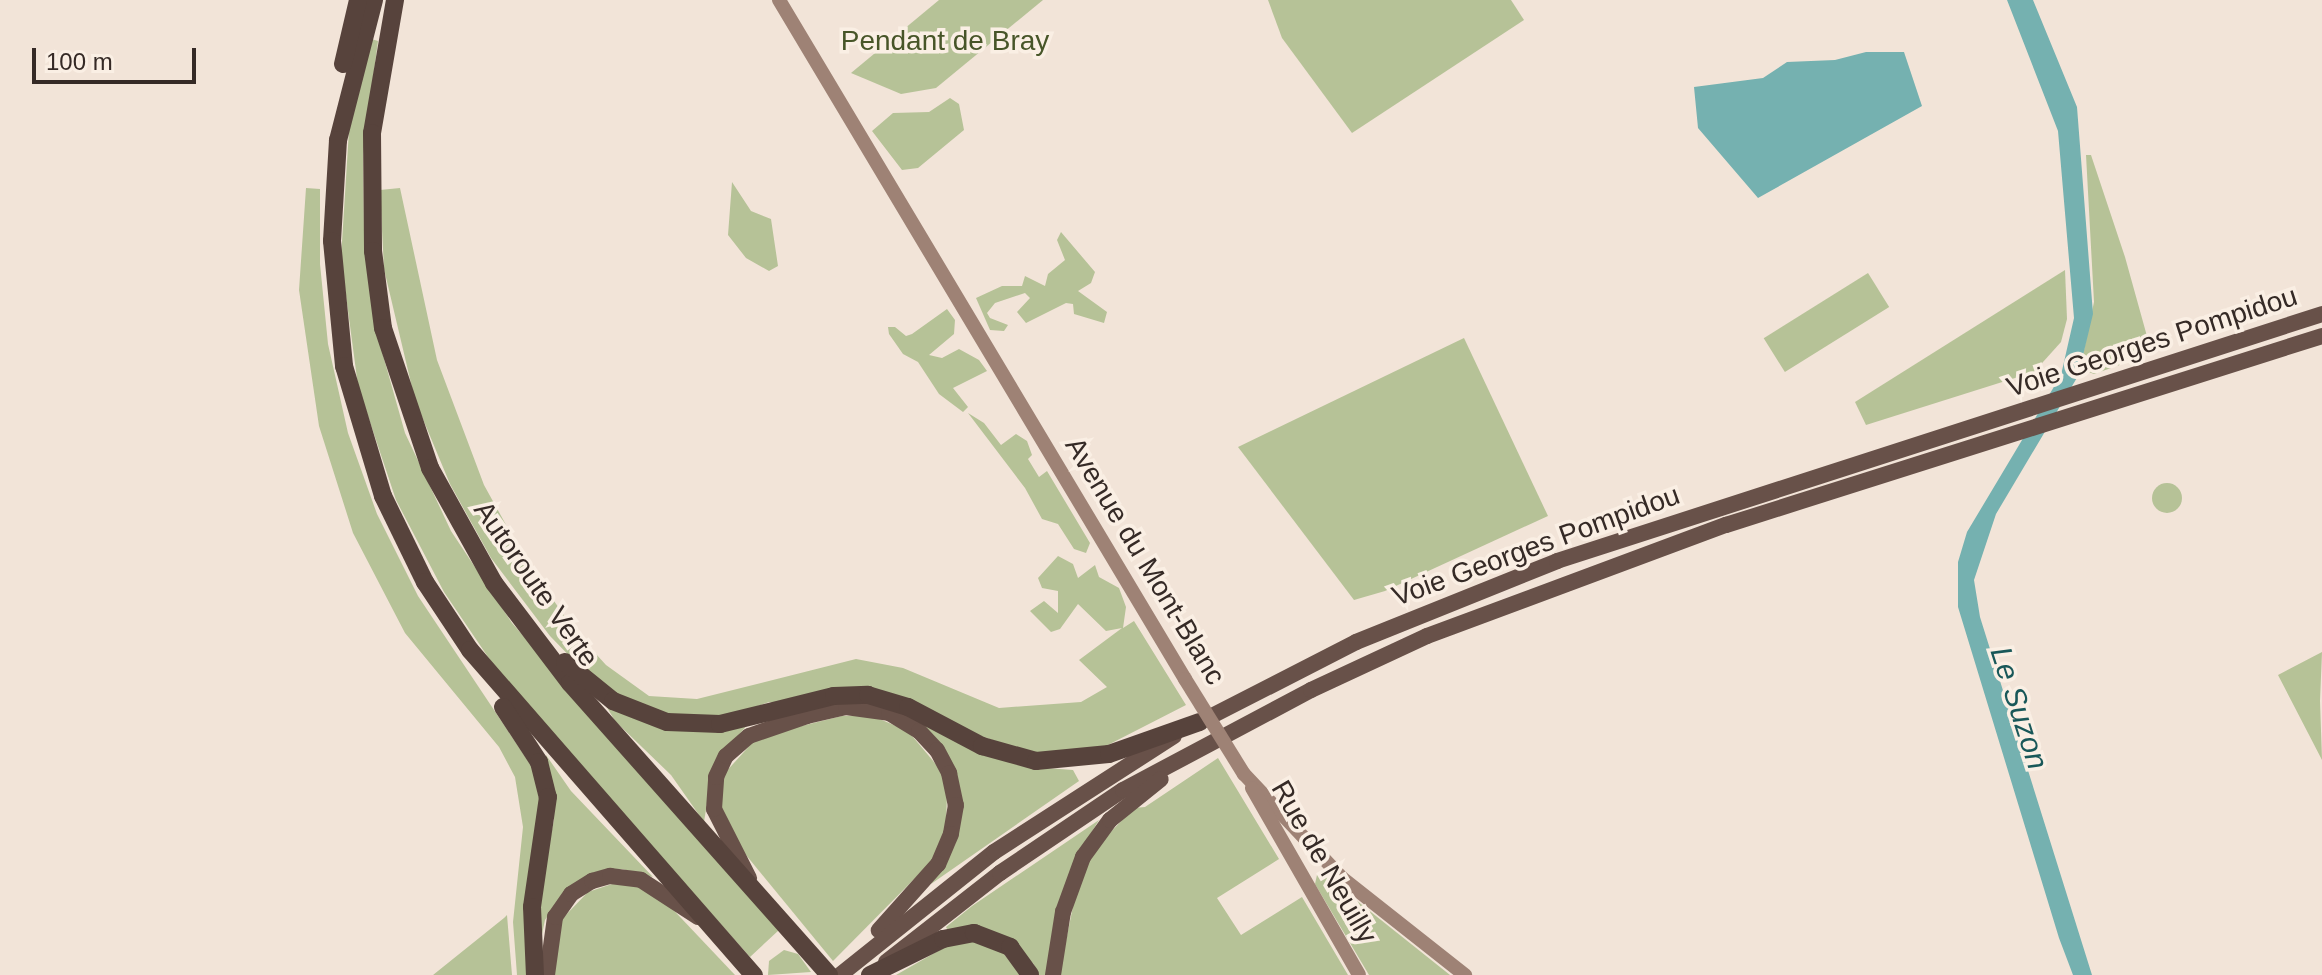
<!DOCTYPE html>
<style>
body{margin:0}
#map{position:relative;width:2322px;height:975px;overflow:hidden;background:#f2e4d8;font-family:Arial,sans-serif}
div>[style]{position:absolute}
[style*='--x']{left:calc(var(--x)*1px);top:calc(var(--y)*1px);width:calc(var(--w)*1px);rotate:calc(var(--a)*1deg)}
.green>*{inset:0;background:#b6c297;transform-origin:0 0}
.round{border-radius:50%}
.water>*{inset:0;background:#75b1b0}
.secondary>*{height:14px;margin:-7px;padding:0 7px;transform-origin:7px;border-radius:7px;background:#9e8275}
.trunk>*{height:16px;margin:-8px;padding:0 8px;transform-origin:8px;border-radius:8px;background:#685149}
.motorway>*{height:18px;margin:-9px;padding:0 9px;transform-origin:9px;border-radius:9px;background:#57433c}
.secondary-bridge>*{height:14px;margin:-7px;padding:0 7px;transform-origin:7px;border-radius:7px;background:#9e8275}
span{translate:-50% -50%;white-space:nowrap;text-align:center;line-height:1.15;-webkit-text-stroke:7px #faefe4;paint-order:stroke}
.park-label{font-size:28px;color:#475528}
.street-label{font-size:28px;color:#352a26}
.water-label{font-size:30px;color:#195859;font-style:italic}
.scale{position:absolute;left:32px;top:48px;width:164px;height:36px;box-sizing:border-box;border:4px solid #352a26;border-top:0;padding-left:10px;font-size:24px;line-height:28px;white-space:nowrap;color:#352a26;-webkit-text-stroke:6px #faefe4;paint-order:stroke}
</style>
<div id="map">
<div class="green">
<i style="clip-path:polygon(939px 0,1043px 0,936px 88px,901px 94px,851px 73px)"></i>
<i style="clip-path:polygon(1268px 0,1511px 0,1524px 20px,1352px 133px,1282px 38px)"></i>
<i style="clip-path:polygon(368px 38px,378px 41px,363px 154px,364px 231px,379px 341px,405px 433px,451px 531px,512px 623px,779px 930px,750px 957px,505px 682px,444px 592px,396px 500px,358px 386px,341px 258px,349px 130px)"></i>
<i style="clip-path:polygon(950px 98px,959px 104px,964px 130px,918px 168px,902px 170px,872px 131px,893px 113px,929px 112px)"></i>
<i style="clip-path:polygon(2086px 155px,2091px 155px,2125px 257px,2150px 347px,2134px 360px,2094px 374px,2080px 369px,2094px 302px)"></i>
<i style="clip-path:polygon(732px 182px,751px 211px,771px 219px,778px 266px,769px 271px,746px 258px,728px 235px)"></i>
<i style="clip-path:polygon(306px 188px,320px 189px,320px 264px,328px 344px,348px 433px,377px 514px,418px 596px,532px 767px,541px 806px,525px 898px,528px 975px,517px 975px,513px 922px,523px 827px,515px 777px,499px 747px,405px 633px,353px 533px,319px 426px,299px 290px)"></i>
<i style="clip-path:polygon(400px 188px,437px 360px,484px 485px,526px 561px,575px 631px,606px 665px,649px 696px,697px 699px,856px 659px,903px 668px,999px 708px,1081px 702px,1107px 687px,1079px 660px,1122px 628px,1106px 631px,1078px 604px,1060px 629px,1051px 632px,1030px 611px,1044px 601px,1058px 613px,1058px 591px,1042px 588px,1038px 578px,1058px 556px,1073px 564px,1078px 578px,1095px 565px,1099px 577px,1119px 588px,1126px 607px,1123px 628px,1134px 621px,1186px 705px,1102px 748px,1036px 755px,969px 732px,769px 702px,734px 715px,678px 717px,636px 706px,587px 674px,550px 636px,491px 558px,450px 484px,415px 400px,384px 269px,380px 190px)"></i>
<i style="clip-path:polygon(1061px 232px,1095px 272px,1091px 283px,1078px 291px,1107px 312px,1104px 323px,1074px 314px,1073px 304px,1066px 303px,1026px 323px,1017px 312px,1030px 298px,1025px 293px,995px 303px,987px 313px,990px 318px,1008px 325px,1004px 331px,990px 330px,976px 298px,1002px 286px,1022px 286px,1025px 276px,1045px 286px,1048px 274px,1065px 260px,1057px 240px)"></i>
<i style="clip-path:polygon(2065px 270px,2067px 319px,2061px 342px,2034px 372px,1866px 425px,1855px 402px)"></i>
<i style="left:1868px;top:273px;width:40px;height:123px;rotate:58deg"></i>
<i style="clip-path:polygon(947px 309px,955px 320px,954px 334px,929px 355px,942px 358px,959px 349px,979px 360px,987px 371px,953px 388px,968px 407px,963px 412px,939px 394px,918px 362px,903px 354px,889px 334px,888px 327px,895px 327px,906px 336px,912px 334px)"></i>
<i style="clip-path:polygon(1464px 338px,1548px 516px,1385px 591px,1354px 600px,1238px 447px)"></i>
<i style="clip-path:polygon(968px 413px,984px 423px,1001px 445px,1016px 434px,1027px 441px,1032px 455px,1028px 459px,1039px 477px,1047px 471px,1090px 543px,1086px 553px,1074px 549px,1058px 524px,1042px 519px,1025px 488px)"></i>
<i class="round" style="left:2152px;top:483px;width:30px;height:30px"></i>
<i style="clip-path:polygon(2322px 652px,2320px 701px,2322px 760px,2278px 675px)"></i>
<i style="clip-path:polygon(605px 704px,654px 726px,748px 724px,713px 766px,704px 822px,671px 775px,615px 721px)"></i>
<i style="clip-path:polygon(870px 715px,908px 731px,939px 768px,947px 790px,946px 831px,932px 861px,833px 961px,728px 833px,721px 813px,723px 775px,753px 742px,777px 732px,842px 716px)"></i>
<i style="clip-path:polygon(922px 721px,1033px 767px,1073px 770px,1079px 781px,931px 884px,955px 845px,962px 808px)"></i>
<i style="clip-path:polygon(546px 755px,571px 791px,653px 877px,622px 869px,601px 872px,564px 892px,545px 920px,541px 939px,538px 896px,554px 820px)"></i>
<i style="clip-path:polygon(1218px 758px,1279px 859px,1217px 898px,1241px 935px,1302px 897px,1348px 975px,1059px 975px,1078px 882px,1099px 844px,1134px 808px,1145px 807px)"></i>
<i style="clip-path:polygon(1099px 820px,1078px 854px,1046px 975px,1039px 975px,1033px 963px,948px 931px,946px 927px,972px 906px)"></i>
<i style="clip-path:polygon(1317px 875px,1327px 877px,1450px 975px,1369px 975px,1315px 884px)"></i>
<i style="clip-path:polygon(612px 884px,633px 885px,664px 900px,735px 975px,554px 975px,561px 920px,588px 892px)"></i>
<i style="clip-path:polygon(507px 915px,512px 975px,433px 975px,504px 918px)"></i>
<i style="clip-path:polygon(959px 939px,997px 946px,1022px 975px,896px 975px)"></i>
<i style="clip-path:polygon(784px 950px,798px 954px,811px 972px,768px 975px,769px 961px)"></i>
</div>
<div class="water">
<i style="clip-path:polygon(2007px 0,2033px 0,2077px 107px,2093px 314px,2078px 376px,1996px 514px,1974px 580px,1980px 617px,2092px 975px,2073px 975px,2059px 938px,1958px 607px,1958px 562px,1967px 532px,2061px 375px,2074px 318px,2058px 131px)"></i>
<i style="clip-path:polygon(1866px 52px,1904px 52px,1922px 106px,1758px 198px,1698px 128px,1694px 87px,1763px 78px,1787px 62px,1835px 60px)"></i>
</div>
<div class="secondary">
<i style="--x:779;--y:0;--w:791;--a:59.12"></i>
<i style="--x:1244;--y:774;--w:143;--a:46.7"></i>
<i style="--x:1342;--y:878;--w:157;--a:38.3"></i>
<i style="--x:1252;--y:788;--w:215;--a:60.2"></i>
</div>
<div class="trunk">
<i style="--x:1198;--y:723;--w:178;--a:-27.1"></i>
<i style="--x:1356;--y:642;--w:217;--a:-21.9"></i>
<i style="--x:1557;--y:561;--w:804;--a:-17.89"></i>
<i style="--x:749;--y:878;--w:77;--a:-116.9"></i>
<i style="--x:714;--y:809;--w:32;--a:-86"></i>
<i style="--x:716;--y:777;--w:23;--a:-65"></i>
<i style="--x:726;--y:756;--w:30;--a:-41"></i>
<i style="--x:749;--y:736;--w:61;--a:-19"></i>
<i style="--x:807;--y:716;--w:40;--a:-13"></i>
<i style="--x:846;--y:707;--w:43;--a:7.9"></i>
<i style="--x:889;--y:713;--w:35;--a:31"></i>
<i style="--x:919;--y:731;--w:26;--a:47"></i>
<i style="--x:937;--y:750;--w:26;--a:62"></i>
<i style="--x:949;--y:773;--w:33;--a:78"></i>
<i style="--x:956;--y:805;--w:29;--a:100"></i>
<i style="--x:951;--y:834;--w:33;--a:113"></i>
<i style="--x:938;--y:864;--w:89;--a:131.8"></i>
<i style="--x:886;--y:962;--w:145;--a:-38"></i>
<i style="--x:1000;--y:873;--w:148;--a:-34"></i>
<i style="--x:1123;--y:790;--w:213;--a:-28"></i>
<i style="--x:1311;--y:690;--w:128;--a:-25"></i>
<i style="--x:1427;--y:636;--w:319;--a:-20.4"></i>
<i style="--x:1726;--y:525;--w:625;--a:-17.59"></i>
<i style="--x:547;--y:975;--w:59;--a:-82.1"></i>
<i style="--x:555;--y:917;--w:28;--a:-55"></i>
<i style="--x:571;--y:894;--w:25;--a:-32"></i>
<i style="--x:592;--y:881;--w:19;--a:-16"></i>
<i style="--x:610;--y:876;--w:31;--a:7"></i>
<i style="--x:641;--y:880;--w:68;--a:33"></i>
<i style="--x:840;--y:975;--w:197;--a:-38.6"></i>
<i style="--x:994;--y:852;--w:214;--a:-32.8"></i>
<i style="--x:1053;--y:975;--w:64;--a:-81"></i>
<i style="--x:1063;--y:912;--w:59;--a:-70"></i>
<i style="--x:1083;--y:857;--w:46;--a:-53.9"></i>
<i style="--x:1110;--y:820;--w:65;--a:-38.8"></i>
</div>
<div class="motorway">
<i style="--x:374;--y:0;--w:145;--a:104.4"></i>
<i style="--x:338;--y:140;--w:101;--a:93.4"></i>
<i style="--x:332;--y:241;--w:126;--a:84.5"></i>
<i style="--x:344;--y:366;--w:136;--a:73.3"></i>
<i style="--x:383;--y:496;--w:96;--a:64"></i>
<i style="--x:425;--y:582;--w:82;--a:56.5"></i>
<i style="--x:470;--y:650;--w:432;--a:48.9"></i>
<i style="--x:395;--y:0;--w:135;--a:99.8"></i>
<i style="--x:372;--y:133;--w:118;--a:89.5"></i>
<i style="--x:373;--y:251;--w:78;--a:82.6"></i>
<i style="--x:383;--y:328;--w:148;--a:71.4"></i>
<i style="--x:430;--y:468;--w:132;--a:60.9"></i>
<i style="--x:494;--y:583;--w:126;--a:52.8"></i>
<i style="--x:570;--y:683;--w:390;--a:48.4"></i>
<i style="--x:343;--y:64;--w:66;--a:-76.8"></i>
<i style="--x:565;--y:662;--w:62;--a:39.1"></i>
<i style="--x:613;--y:701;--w:58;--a:21.3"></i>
<i style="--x:667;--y:722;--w:53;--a:2.2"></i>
<i style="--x:720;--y:724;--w:117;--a:-13.8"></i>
<i style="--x:834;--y:696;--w:34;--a:-2"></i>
<i style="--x:868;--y:695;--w:42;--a:16.7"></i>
<i style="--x:908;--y:707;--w:84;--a:27.8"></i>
<i style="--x:982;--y:746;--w:56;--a:15.5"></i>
<i style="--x:1036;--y:761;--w:73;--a:-5.5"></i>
<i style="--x:1109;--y:754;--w:96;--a:-19.4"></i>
<i style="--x:503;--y:707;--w:66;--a:56.8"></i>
<i style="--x:539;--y:762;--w:36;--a:76"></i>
<i style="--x:548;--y:797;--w:111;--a:98.3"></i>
<i style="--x:532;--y:907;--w:68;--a:87.5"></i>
<i style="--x:870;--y:975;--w:81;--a:-26.3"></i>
<i style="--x:943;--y:939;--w:32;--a:-11"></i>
<i style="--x:974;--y:933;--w:39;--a:21"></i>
<i style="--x:1010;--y:947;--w:34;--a:54"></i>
</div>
<div class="secondary-bridge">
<i style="--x:1185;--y:679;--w:112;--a:58.2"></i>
</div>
<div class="park-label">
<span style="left:945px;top:41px">Pendant de Bray</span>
</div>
<div class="street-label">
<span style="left:2152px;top:342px;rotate:-18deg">Voie Georges Pompidou</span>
<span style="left:1536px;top:546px;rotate:-20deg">Voie Georges Pompidou</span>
<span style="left:1145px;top:561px;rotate:59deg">Avenue du Mont-Blanc</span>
<span style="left:536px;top:584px;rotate:55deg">Autoroute Verte</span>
<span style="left:1324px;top:862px;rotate:60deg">Rue de Neuilly</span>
</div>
<div class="water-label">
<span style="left:2019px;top:708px;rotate:72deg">Le Suzon</span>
</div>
<div class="scale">100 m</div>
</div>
